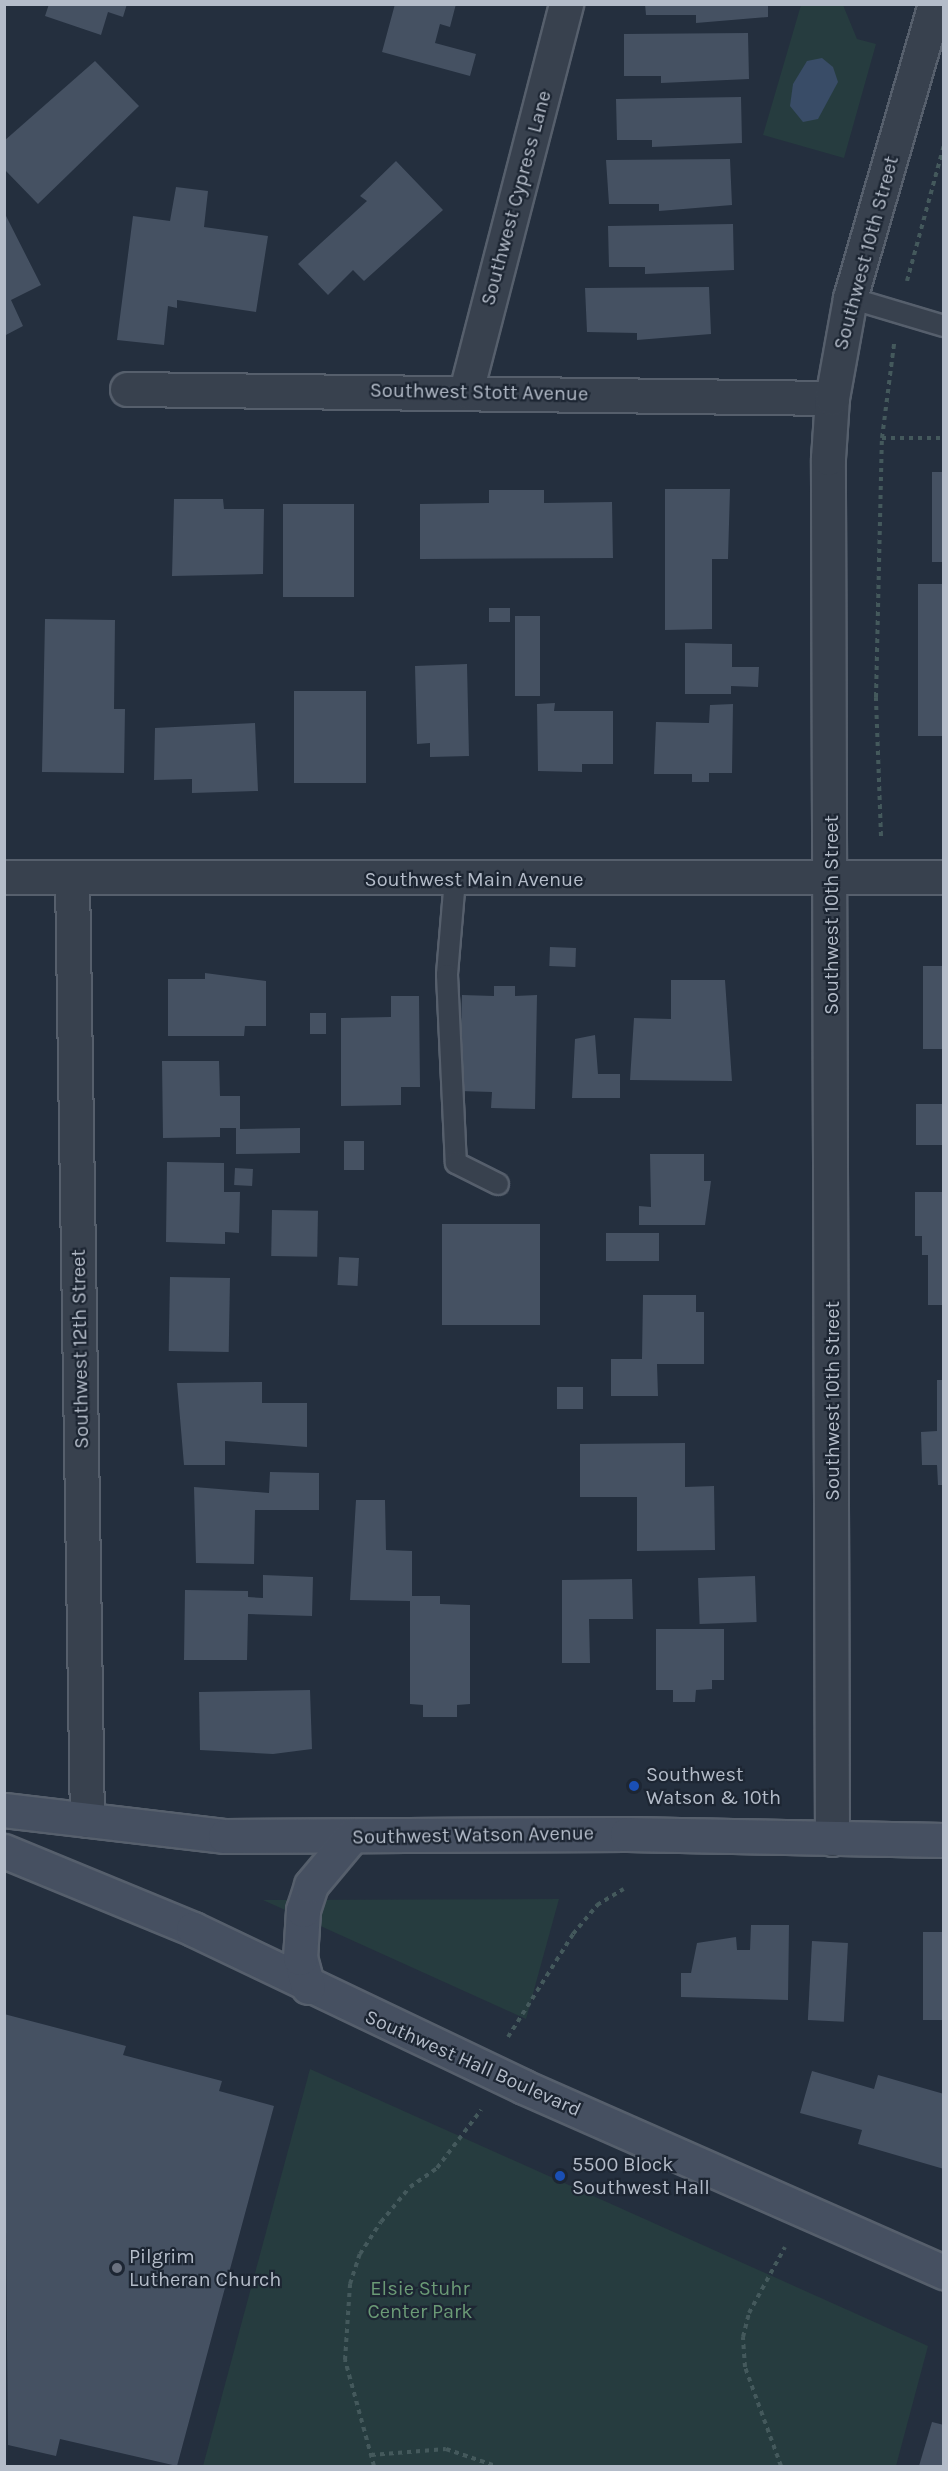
<!DOCTYPE html>
<style>
body{margin:0}
#map{position:relative;width:948px;height:2471px;overflow:hidden;background:#242f3e;font-family:Karla,sans-serif}
div>[style]{position:absolute}
[style*='--x']{left:calc(var(--x)*1px);top:calc(var(--y)*1px);width:calc(var(--w)*1px);rotate:calc(var(--a)*1deg)}
.green>*{inset:0;background:#263c3f}
.water>*{inset:0;background:#394c67}
.building>*{inset:0;background:#455162;transform-origin:0 0}
.path>*{height:4px;margin-top:-2px;transform-origin:0;background:repeating-linear-gradient(90deg,#44595c 0 4.5px,transparent 0 9px)}
.roads{filter:drop-shadow(2px 0 #565f6c) drop-shadow(-2px 0 #565f6c) drop-shadow(0 2px #565f6c) drop-shadow(0 -2px #565f6c)}
.service>*{height:20px;margin:-10px;padding:0 10px;transform-origin:10px;border-radius:10px;background:#38414e}
.minor>*{height:33px;margin:-16.5px;padding:0 16.5px;transform-origin:16.5px;border-radius:16.5px;background:#38414e}
.tertiary>*{height:33px;margin:-16.5px;padding:0 16.5px;transform-origin:16.5px;border-radius:16.5px;background:#38414e}
.secondary>*{height:33px;margin:-16.5px;padding:0 16.5px;transform-origin:16.5px;border-radius:16.5px;background:#465061}
.dots>*{width:16px;height:16px;translate:-50% -50%;box-sizing:border-box;border:3px solid #1d2633;border-radius:50%}
span{translate:-50% -50%;white-space:nowrap;text-align:center;line-height:1.15;-webkit-text-stroke:4.5px #1d2633;paint-order:stroke}
.street-label{font-size:20px;color:#b4bcc9}
.poi-label{font-size:20px;color:#b4bcc9}
.left{translate:0 -50%;text-align:left}
.park-label{font-size:20px;color:#6b9a76}
.frame{position:absolute;inset:0;border:6px solid #b4bcc9;pointer-events:none}
</style>
<div id="map">
<div class="green">
<i style="clip-path:polygon(801px 5px,843px 5px,857px 39px,876px 44px,844px 158px,763px 135px)"></i>
<i style="clip-path:polygon(559px 1899px,526px 2019px,263px 1900px)"></i>
<i style="clip-path:polygon(310px 2069px,928px 2346px,896px 2466px,203px 2466px)"></i>
</div>
<div class="water">
<i style="clip-path:polygon(822px 58px,833px 67px,838px 82px,818px 119px,803px 122px,790px 106px,793px 84px,807px 61px)"></i>
</div>
<div class="building">
<i style="clip-path:polygon(49px 4px,127px 4px,123px 17px,108px 12px,101px 35px,45px 16px)"></i>
<i style="clip-path:polygon(395px 4px,456px 4px,450px 27px,440px 24px,435px 43px,476px 54px,470px 76px,382px 52px)"></i>
<i style="clip-path:polygon(645px 4px,768px 4px,768px 17px,696px 23px,696px 15px,646px 15px)"></i>
<i style="clip-path:polygon(748px 33px,749px 79px,661px 83px,661px 76px,624px 76px,624px 34px)"></i>
<i style="clip-path:polygon(95px 61px,139px 106px,38px 204px,4px 169px,4px 141px)"></i>
<i style="clip-path:polygon(741px 97px,742px 143px,652px 147px,652px 140px,617px 140px,616px 99px)"></i>
<i style="clip-path:polygon(730px 159px,732px 205px,659px 211px,659px 204px,609px 204px,606px 160px)"></i>
<i style="clip-path:polygon(396px 161px,443px 210px,364px 281px,353px 270px,328px 295px,298px 264px,367px 201px,360px 196px)"></i>
<i style="clip-path:polygon(176px 187px,208px 191px,204px 227px,268px 236px,256px 312px,177px 300px,177px 308px,168px 306px,164px 345px,117px 340px,133px 216px,170px 221px)"></i>
<i style="clip-path:polygon(4px 212px,41px 285px,11px 300px,23px 326px,4px 336px)"></i>
<i style="clip-path:polygon(733px 224px,734px 270px,645px 274px,645px 267px,609px 267px,608px 226px)"></i>
<i style="clip-path:polygon(709px 287px,711px 334px,637px 340px,637px 333px,587px 332px,585px 288px)"></i>
<i style="left:932px;top:472px;width:12px;height:90px"></i>
<i style="clip-path:polygon(665px 489px,730px 489px,728px 559px,712px 559px,712px 629px,665px 630px)"></i>
<i style="clip-path:polygon(489px 490px,544px 490px,544px 503px,612px 502px,613px 558px,420px 559px,420px 504px,489px 503px)"></i>
<i style="clip-path:polygon(174px 499px,223px 499px,224px 509px,264px 509px,263px 574px,172px 576px)"></i>
<i style="left:283px;top:504px;width:71px;height:93px"></i>
<i style="left:944px;top:584px;width:152px;height:26px;rotate:90deg"></i>
<i style="left:510px;top:608px;width:14px;height:21px;rotate:90deg"></i>
<i style="left:515px;top:616px;width:25px;height:80px"></i>
<i style="clip-path:polygon(45px 619px,115px 620px,114px 709px,125px 709px,124px 773px,42px 772px)"></i>
<i style="clip-path:polygon(685px 643px,732px 644px,732px 667px,759px 667px,758px 687px,731px 686px,731px 694px,685px 694px)"></i>
<i style="clip-path:polygon(467px 664px,469px 756px,430px 757px,430px 743px,417px 744px,415px 666px)"></i>
<i style="left:294px;top:691px;width:72px;height:92px"></i>
<i style="clip-path:polygon(555px 703px,554px 711px,613px 711px,613px 764px,582px 764px,582px 772px,538px 771px,537px 704px)"></i>
<i style="clip-path:polygon(733px 704px,732px 773px,709px 773px,709px 782px,692px 782px,692px 774px,654px 774px,656px 722px,709px 723px,710px 705px)"></i>
<i style="clip-path:polygon(255px 723px,258px 791px,192px 793px,192px 779px,154px 780px,155px 728px)"></i>
<i style="left:550px;top:947px;width:26px;height:19px;rotate:2deg"></i>
<i style="left:923px;top:966px;width:21px;height:83px"></i>
<i style="clip-path:polygon(205px 973px,266px 981px,266px 1026px,245px 1026px,244px 1036px,168px 1036px,168px 979px,205px 979px)"></i>
<i style="clip-path:polygon(671px 980px,725px 980px,732px 1081px,630px 1080px,634px 1018px,671px 1019px)"></i>
<i style="clip-path:polygon(494px 986px,515px 986px,515px 996px,537px 995px,535px 1109px,491px 1108px,492px 1092px,459px 1091px,462px 995px,494px 996px)"></i>
<i style="clip-path:polygon(391px 996px,419px 996px,420px 1087px,401px 1087px,401px 1105px,341px 1106px,341px 1018px,391px 1017px)"></i>
<i style="left:310px;top:1013px;width:16px;height:21px"></i>
<i style="clip-path:polygon(595px 1035px,598px 1074px,620px 1074px,620px 1098px,572px 1098px,575px 1039px)"></i>
<i style="clip-path:polygon(162px 1061px,219px 1061px,220px 1096px,240px 1096px,240px 1129px,300px 1128px,300px 1153px,236px 1154px,236px 1128px,220px 1128px,220px 1137px,163px 1138px)"></i>
<i style="left:944px;top:1104px;width:41px;height:28px;rotate:90deg"></i>
<i style="left:344px;top:1141px;width:20px;height:29px"></i>
<i style="clip-path:polygon(650px 1154px,704px 1154px,704px 1181px,711px 1181px,705px 1225px,639px 1225px,639px 1206px,651px 1207px)"></i>
<i style="clip-path:polygon(167px 1162px,224px 1163px,224px 1192px,240px 1192px,239px 1233px,225px 1232px,225px 1244px,166px 1242px)"></i>
<i style="left:235px;top:1168px;width:18px;height:17px;rotate:3deg"></i>
<i style="clip-path:polygon(915px 1192px,944px 1192px,944px 1305px,928px 1305px,928px 1255px,922px 1255px,922px 1236px,915px 1236px)"></i>
<i style="left:272px;top:1210px;width:46px;height:46px;rotate:1deg"></i>
<i style="left:442px;top:1224px;width:98px;height:101px"></i>
<i style="left:606px;top:1233px;width:53px;height:28px"></i>
<i style="left:339px;top:1257px;width:20px;height:28px;rotate:3deg"></i>
<i style="left:170px;top:1277px;width:60px;height:74px;rotate:1deg"></i>
<i style="clip-path:polygon(643px 1295px,696px 1295px,696px 1312px,704px 1312px,704px 1364px,657px 1364px,658px 1396px,611px 1396px,611px 1359px,642px 1359px)"></i>
<i style="clip-path:polygon(937px 1380px,944px 1380px,944px 1485px,938px 1485px,937px 1465px,922px 1465px,921px 1432px,937px 1431px)"></i>
<i style="clip-path:polygon(262px 1382px,262px 1403px,307px 1403px,307px 1447px,225px 1441px,225px 1465px,184px 1465px,177px 1383px)"></i>
<i style="left:557px;top:1387px;width:26px;height:22px"></i>
<i style="clip-path:polygon(685px 1443px,685px 1487px,714px 1486px,715px 1550px,637px 1551px,637px 1497px,580px 1497px,580px 1444px)"></i>
<i style="clip-path:polygon(270px 1472px,319px 1473px,319px 1510px,255px 1510px,254px 1564px,196px 1563px,194px 1487px,269px 1493px)"></i>
<i style="clip-path:polygon(356px 1500px,385px 1500px,386px 1550px,412px 1551px,412px 1596px,440px 1596px,440px 1604px,470px 1605px,470px 1704px,457px 1705px,457px 1717px,423px 1717px,423px 1705px,410px 1704px,410px 1601px,350px 1600px)"></i>
<i style="clip-path:polygon(263px 1575px,313px 1577px,312px 1616px,248px 1614px,247px 1660px,184px 1660px,185px 1590px,248px 1591px,248px 1597px,263px 1598px)"></i>
<i style="left:755px;top:1576px;width:46px;height:57px;rotate:88deg"></i>
<i style="clip-path:polygon(632px 1579px,633px 1619px,589px 1619px,590px 1663px,562px 1663px,562px 1580px)"></i>
<i style="clip-path:polygon(656px 1629px,724px 1629px,724px 1680px,712px 1680px,712px 1689px,696px 1690px,695px 1702px,673px 1702px,673px 1690px,656px 1690px)"></i>
<i style="clip-path:polygon(310px 1690px,312px 1749px,273px 1754px,200px 1750px,199px 1692px)"></i>
<i style="clip-path:polygon(751px 1925px,789px 1925px,788px 2000px,681px 1997px,681px 1973px,691px 1973px,697px 1943px,736px 1937px,737px 1950px,750px 1950px)"></i>
<i style="left:923px;top:1932px;width:21px;height:88px"></i>
<i style="left:812px;top:1941px;width:36px;height:79px;rotate:3deg"></i>
<i style="clip-path:polygon(4px 2014px,126px 2046px,123px 2055px,222px 2081px,219px 2091px,274px 2106px,177px 2466px,60px 2439px,56px 2456px,8px 2445px)"></i>
<i style="clip-path:polygon(812px 2071px,874px 2089px,878px 2075px,944px 2094px,944px 2169px,858px 2144px,862px 2130px,800px 2113px)"></i>
<i style="clip-path:polygon(932px 2422px,944px 2425px,944px 2466px,919px 2466px)"></i>
</div>
<div class="path">
<i style="--x:907;--y:281;--w:141;--a:-74.8"></i>
<i style="--x:882;--y:438;--w:62;--a:0"></i>
<i style="--x:881;--y:836;--w:139;--a:-92.1"></i>
<i style="--x:876;--y:697;--w:259;--a:-88.7"></i>
<i style="--x:882;--y:438;--w:95;--a:-82.7"></i>
<i style="--x:508;--y:2037;--w:122;--a:-57.7"></i>
<i style="--x:573;--y:1934;--w:38;--a:-50"></i>
<i style="--x:597;--y:1905;--w:31;--a:-31"></i>
<i style="--x:371;--y:2455;--w:75;--a:-4.6"></i>
<i style="--x:446;--y:2449;--w:53;--a:18.8"></i>
<i style="--x:374;--y:2466;--w:110;--a:-105.3"></i>
<i style="--x:345;--y:2360;--w:76;--a:-86.2"></i>
<i style="--x:350;--y:2284;--w:32;--a:-72"></i>
<i style="--x:360;--y:2254;--w:38;--a:-57"></i>
<i style="--x:381;--y:2222;--w:45;--a:-50.4"></i>
<i style="--x:410;--y:2187;--w:33;--a:-35"></i>
<i style="--x:437;--y:2168;--w:73;--a:-52.8"></i>
<i style="--x:781;--y:2466;--w:105;--a:-110"></i>
<i style="--x:745;--y:2367;--w:30;--a:-94"></i>
<i style="--x:743;--y:2337;--w:25;--a:-76"></i>
<i style="--x:749;--y:2313;--w:75;--a:-61.4"></i>
</div>
<div class="roads">
<div class="service">
<i style="--x:850;--y:298;--w:98;--a:16.6"></i>
<i style="--x:455;--y:879;--w:96;--a:94.8"></i>
<i style="--x:447;--y:975;--w:188;--a:87.3"></i>
<i style="--x:456;--y:1163;--w:47;--a:26.6"></i>
</div>
<div class="minor">
<i style="--x:127;--y:389;--w:705;--a:0.73"></i>
<i style="--x:466;--y:391;--w:400;--a:-75.5"></i>
<i style="--x:72;--y:878;--w:942;--a:89.09"></i>
<i style="--x:832;--y:1839;--w:1381;--a:-90.17"></i>
<i style="--x:828;--y:458;--w:60;--a:-86.2"></i>
<i style="--x:832;--y:398;--w:102;--a:-79.8"></i>
<i style="--x:850;--y:298;--w:306;--a:-73.9"></i>
</div>
<div class="tertiary">
<i style="--x:4;--y:877;--w:940;--a:0"></i>
</div>
<div class="secondary">
<i style="--x:4;--y:1810;--w:223;--a:6.7"></i>
<i style="--x:225;--y:1836;--w:402;--a:-0.3"></i>
<i style="--x:627;--y:1834;--w:317;--a:1.1"></i>
<i style="--x:4;--y:1851;--w:204;--a:22.4"></i>
<i style="--x:193;--y:1929;--w:367;--a:25.5"></i>
<i style="--x:524;--y:2087;--w:459;--a:23.8"></i>
<i style="--x:308;--y:1987;--w:30;--a:-105"></i>
<i style="--x:300;--y:1958;--w:48;--a:-86.4"></i>
<i style="--x:303;--y:1910;--w:26;--a:-72"></i>
<i style="--x:311;--y:1885;--w:64;--a:-50.1"></i>
</div>
</div>
<div class="dots">
<i style="left:634px;top:1786px;background:#1a4fb4"></i>
<i style="left:560px;top:2176px;background:#1a4fb4"></i>
<i style="left:117px;top:2268px;background:#6b7280"></i>
</div>
<div class="street-label">
<span style="left:516px;top:198px;rotate:-75deg">Southwest Cypress Lane</span>
<span style="left:866px;top:253px;rotate:-75deg">Southwest 10th Street</span>
<span style="left:479px;top:392px;rotate:1deg">Southwest Stott Avenue</span>
<span style="left:474px;top:879px">Southwest Main Avenue</span>
<span style="left:831px;top:915px;rotate:-90deg">Southwest 10th Street</span>
<span style="left:80px;top:1349px;rotate:-91deg">Southwest 12th Street</span>
<span style="left:832px;top:1401px;rotate:-90deg">Southwest 10th Street</span>
<span style="left:473px;top:1835px;rotate:-1deg">Southwest Watson Avenue</span>
<span style="left:473px;top:2063px;rotate:24deg">Southwest Hall Boulevard</span>
</div>
<div class="poi-label">
<span class="left" style="left:646px;top:1786px">Southwest<br>Watson &amp; 10th</span>
<span class="left" style="left:572px;top:2176px">5500 Block<br>Southwest Hall</span>
<span class="left" style="left:129px;top:2268px">Pilgrim<br>Lutheran Church</span>
</div>
<div class="park-label">
<span style="left:420px;top:2300px">Elsie Stuhr<br>Center Park</span>
</div>
<div class="frame"></div>
</div>
